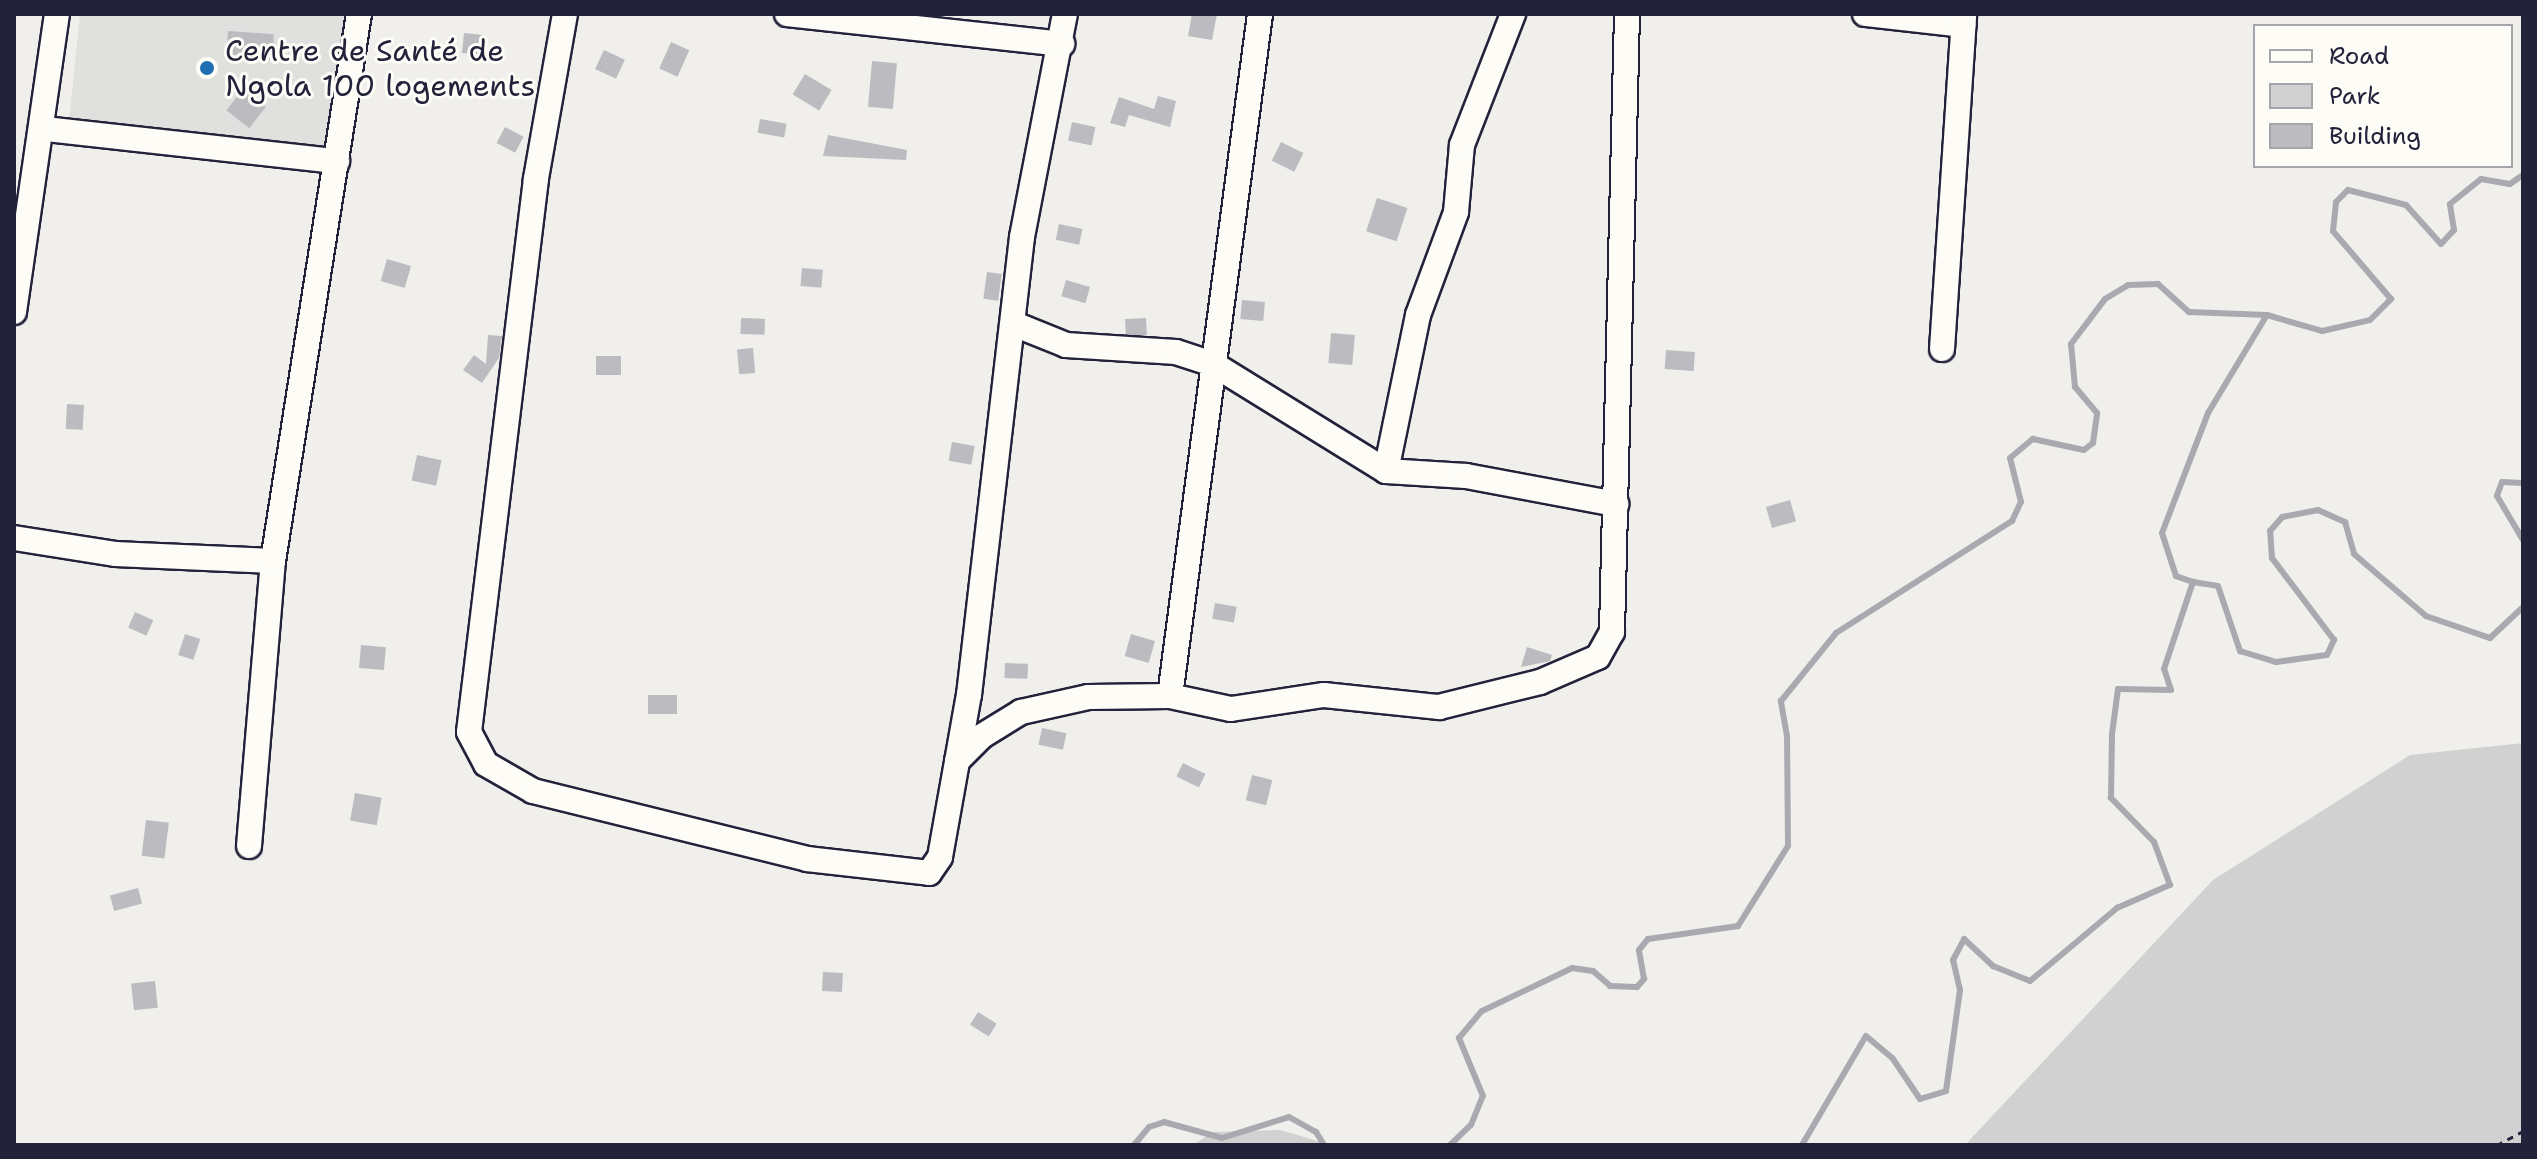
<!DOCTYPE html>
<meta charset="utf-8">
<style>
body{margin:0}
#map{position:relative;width:2537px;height:1159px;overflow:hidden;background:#f0efec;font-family:"Shantell Sans",sans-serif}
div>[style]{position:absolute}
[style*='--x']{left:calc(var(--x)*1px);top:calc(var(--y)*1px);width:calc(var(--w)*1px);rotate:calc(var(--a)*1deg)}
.built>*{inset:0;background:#e0e0df}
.green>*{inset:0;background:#d2d1d1}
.stream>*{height:6px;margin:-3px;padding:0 3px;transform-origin:3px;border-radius:3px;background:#a9a9b0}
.building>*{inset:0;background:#bcbcc0;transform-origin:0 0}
.path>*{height:3px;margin-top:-1.5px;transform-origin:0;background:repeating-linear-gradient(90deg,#22223b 0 6px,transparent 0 12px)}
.roads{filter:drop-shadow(2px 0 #22223b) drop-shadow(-2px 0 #22223b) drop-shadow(0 2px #22223b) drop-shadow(0 -2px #22223b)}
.minor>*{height:24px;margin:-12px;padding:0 12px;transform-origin:12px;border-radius:12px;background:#fdfcf7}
.dots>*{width:22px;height:22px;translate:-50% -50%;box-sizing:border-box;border:4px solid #fdfcf7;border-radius:50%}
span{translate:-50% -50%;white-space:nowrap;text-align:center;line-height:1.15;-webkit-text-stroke:6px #fdfcf7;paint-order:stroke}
.poi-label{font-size:30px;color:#22223b}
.left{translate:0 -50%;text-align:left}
.frame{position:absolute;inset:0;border:16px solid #22223b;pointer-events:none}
.legend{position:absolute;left:2253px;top:24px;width:260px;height:144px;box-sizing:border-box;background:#fdfcf7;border:2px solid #a5a5ac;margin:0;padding:10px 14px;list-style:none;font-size:24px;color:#22223b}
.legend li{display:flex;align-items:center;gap:16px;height:40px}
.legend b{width:40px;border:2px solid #a5a5ac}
</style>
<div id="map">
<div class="built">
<i style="clip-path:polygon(80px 14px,346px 14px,332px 152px,69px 122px)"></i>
</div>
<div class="green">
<i style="clip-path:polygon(2523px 743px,2523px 1145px,1965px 1145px,2213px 880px,2410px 755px)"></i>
<i style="clip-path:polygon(1280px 1130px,1331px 1145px,1193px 1145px,1213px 1132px)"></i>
</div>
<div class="stream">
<i style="--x:2523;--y:483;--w:21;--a:-177"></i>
<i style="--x:2502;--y:482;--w:15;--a:110"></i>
<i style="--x:2497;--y:496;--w:51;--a:59.4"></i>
<i style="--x:2193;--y:582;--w:18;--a:-161"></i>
<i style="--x:2176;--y:576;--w:45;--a:-108"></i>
<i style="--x:2162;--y:533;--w:129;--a:-69"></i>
<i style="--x:2208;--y:413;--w:114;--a:-59"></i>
<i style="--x:1134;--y:1145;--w:23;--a:-50"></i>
<i style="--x:1149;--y:1127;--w:16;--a:-18"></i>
<i style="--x:1164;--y:1122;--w:60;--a:15.4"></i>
<i style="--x:1222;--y:1138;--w:70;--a:-17.4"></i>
<i style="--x:1289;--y:1117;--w:31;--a:29"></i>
<i style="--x:1316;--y:1132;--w:15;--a:58"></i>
<i style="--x:1450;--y:1145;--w:29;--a:-44"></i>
<i style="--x:1471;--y:1125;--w:31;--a:-68"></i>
<i style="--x:1483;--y:1096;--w:63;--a:-112.5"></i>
<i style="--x:1459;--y:1038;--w:35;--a:-50"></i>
<i style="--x:1482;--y:1011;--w:100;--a:-25.5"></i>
<i style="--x:1572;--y:968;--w:21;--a:8"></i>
<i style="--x:1593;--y:971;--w:23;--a:41"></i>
<i style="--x:1610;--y:986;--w:27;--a:2"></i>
<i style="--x:1637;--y:987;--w:11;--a:-49"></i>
<i style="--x:1644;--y:979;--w:29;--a:-100"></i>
<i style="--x:1639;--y:950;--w:14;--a:-51"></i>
<i style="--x:1648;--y:939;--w:91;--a:-8.2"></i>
<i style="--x:1738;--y:926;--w:94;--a:-58"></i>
<i style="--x:1788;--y:846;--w:110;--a:-90.5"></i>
<i style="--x:1787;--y:736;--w:36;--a:-100"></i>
<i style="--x:1781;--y:701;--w:87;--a:-51"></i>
<i style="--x:1836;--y:633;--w:209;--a:-32.5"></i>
<i style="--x:2012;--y:521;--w:21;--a:-65"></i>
<i style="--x:2021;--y:502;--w:45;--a:-104"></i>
<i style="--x:2010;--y:458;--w:30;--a:-40"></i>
<i style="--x:2033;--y:439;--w:52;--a:12.2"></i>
<i style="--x:2084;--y:450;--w:11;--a:-38"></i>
<i style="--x:2093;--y:443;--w:30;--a:-82"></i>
<i style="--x:2097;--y:413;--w:34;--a:-130"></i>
<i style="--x:2075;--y:387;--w:43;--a:-95.3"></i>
<i style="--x:2071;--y:344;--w:56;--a:-52.9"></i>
<i style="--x:2105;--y:299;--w:27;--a:-31"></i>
<i style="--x:2128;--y:285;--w:30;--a:-2"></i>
<i style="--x:2158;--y:284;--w:42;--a:42.1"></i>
<i style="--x:2189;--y:312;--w:78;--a:2.2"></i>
<i style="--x:2267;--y:315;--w:57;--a:16.2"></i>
<i style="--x:2322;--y:331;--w:49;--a:-12.9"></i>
<i style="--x:2370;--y:320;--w:30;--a:-45"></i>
<i style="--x:2391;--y:299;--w:89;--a:-130.5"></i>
<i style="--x:2333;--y:231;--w:29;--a:-84"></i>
<i style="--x:2336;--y:202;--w:17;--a:-45"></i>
<i style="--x:2348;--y:190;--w:60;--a:14.5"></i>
<i style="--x:2406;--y:205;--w:52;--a:48.1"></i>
<i style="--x:2441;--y:244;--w:19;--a:-47"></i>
<i style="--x:2454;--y:230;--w:26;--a:-99"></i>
<i style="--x:2450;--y:204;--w:40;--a:-39"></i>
<i style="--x:2481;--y:179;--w:29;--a:10"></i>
<i style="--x:2510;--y:184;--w:16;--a:-35"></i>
<i style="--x:1802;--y:1145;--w:126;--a:-59.6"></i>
<i style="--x:1866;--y:1036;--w:35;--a:40"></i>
<i style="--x:1893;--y:1059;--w:48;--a:56"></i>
<i style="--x:1920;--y:1099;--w:27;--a:-17"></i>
<i style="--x:1946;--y:1091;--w:102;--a:-82.1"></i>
<i style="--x:1960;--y:990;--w:31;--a:-103"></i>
<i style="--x:1953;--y:960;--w:24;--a:-62"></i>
<i style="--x:1964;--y:939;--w:40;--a:43"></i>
<i style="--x:1993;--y:966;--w:40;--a:22"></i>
<i style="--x:2030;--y:981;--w:114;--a:-40"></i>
<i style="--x:2117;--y:908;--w:58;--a:-23.5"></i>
<i style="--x:2170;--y:885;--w:46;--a:-110.4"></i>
<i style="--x:2154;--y:842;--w:62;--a:-134.3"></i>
<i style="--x:2111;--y:798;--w:64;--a:-89.1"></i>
<i style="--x:2112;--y:734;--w:45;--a:-82.4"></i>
<i style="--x:2118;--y:689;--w:53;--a:1.1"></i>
<i style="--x:2171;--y:690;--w:22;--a:-108"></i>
<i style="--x:2164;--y:669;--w:92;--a:-71.6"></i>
<i style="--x:2193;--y:582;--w:25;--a:9"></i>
<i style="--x:2218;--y:586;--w:69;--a:71.3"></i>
<i style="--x:2240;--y:651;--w:38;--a:17"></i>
<i style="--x:2276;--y:662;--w:51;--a:-7.8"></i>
<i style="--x:2327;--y:655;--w:17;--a:-65"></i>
<i style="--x:2334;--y:640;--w:103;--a:-127.1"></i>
<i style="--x:2272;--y:558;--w:27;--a:-94"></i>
<i style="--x:2270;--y:531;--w:18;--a:-49"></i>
<i style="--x:2282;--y:517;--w:37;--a:-11"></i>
<i style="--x:2318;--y:510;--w:30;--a:24"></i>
<i style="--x:2345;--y:522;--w:33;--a:74"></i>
<i style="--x:2354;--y:554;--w:95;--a:40.7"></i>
<i style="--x:2426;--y:616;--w:68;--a:19"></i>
<i style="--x:2490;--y:638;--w:45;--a:-43.2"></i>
</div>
<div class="building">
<i style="clip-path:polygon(1192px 14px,1217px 14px,1212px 40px,1188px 36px)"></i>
<i style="left:228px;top:31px;width:46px;height:26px;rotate:4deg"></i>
<i style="left:464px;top:33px;width:20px;height:20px;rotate:6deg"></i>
<i style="left:671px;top:42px;width:20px;height:29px;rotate:24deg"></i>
<i style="left:604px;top:50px;width:23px;height:21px;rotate:25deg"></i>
<i style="left:872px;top:61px;width:25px;height:46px;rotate:5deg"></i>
<i style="left:805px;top:74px;width:31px;height:24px;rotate:31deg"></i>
<i style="left:243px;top:89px;width:29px;height:27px;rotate:38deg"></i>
<i style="clip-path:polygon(1158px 96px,1176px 101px,1170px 127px,1129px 115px,1125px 127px,1110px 123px,1119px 97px,1154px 109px)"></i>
<i style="left:760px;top:119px;width:27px;height:14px;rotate:10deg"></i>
<i style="left:1072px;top:122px;width:24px;height:19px;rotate:12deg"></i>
<i style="left:505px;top:127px;width:21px;height:18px;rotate:28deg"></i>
<i style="clip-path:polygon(828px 135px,907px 150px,906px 160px,823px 156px)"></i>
<i style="left:1281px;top:142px;width:25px;height:21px;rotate:26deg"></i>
<i style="left:1377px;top:198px;width:32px;height:35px;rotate:18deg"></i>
<i style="left:1059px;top:224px;width:24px;height:16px;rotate:12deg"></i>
<i style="left:387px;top:259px;width:25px;height:23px;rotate:16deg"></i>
<i style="left:802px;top:268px;width:21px;height:18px;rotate:5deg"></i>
<i style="left:987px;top:272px;width:15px;height:27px;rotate:8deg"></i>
<i style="left:1066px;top:280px;width:25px;height:17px;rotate:16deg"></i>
<i style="left:1242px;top:300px;width:23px;height:19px;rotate:5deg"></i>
<i style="left:741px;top:318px;width:24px;height:16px;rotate:2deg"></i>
<i style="left:1146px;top:318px;width:17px;height:21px;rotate:87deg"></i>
<i style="left:1331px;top:333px;width:24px;height:30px;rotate:5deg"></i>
<i style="clip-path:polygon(488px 335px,502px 336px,499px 358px,482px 383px,463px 370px,474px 355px,486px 364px)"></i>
<i style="left:753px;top:348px;width:25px;height:16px;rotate:85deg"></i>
<i style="left:1666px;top:350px;width:29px;height:19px;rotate:4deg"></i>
<i style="left:596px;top:356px;width:25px;height:19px"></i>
<i style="left:67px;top:404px;width:17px;height:25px;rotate:3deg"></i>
<i style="left:952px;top:442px;width:23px;height:19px;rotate:10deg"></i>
<i style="left:417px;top:455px;width:25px;height:26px;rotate:12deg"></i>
<i style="left:1790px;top:500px;width:22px;height:25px;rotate:74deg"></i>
<i style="left:1215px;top:603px;width:22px;height:16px;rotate:10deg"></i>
<i style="left:135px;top:612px;width:20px;height:17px;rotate:24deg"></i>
<i style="left:185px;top:634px;width:16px;height:22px;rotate:18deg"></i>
<i style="left:1131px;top:634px;width:25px;height:23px;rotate:16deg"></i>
<i style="left:361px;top:645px;width:25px;height:23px;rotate:5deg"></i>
<i style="clip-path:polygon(1527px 647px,1552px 655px,1550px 661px,1521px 667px)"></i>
<i style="left:1005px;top:663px;width:23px;height:15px;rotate:2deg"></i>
<i style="left:648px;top:695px;width:29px;height:19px"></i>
<i style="left:1042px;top:728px;width:25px;height:17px;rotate:12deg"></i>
<i style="left:1183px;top:763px;width:25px;height:15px;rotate:26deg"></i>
<i style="left:1252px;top:775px;width:21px;height:26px;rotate:14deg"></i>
<i style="left:355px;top:793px;width:27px;height:28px;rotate:10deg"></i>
<i style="left:146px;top:820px;width:23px;height:36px;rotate:7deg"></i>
<i style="left:138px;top:888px;width:16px;height:29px;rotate:75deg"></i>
<i style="left:823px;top:972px;width:20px;height:19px;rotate:3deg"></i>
<i style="left:155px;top:981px;width:27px;height:24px;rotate:84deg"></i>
<i style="left:978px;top:1012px;width:22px;height:15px;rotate:32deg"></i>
</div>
<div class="path">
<i style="--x:2497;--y:1145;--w:30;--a:-28"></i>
</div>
<div class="roads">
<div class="minor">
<i style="--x:565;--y:14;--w:168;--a:100"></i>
<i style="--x:536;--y:179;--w:557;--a:96.91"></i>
<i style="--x:469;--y:732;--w:36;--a:62"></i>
<i style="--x:486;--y:764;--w:54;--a:29.9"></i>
<i style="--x:533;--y:791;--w:282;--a:13.9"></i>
<i style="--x:807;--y:859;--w:123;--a:6.5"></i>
<i style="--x:929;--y:873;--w:19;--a:-55"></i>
<i style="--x:940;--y:857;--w:165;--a:-79.9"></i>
<i style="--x:969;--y:695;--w:461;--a:-83.4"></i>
<i style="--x:1022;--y:237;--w:227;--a:-79.1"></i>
<i style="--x:787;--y:14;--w:277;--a:6.2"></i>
<i style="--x:1865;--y:14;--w:99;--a:6.4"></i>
<i style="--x:45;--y:129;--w:294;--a:6.3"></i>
<i style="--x:14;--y:312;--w:301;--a:-81.8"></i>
<i style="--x:1014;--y:324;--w:56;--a:22"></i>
<i style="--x:1066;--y:345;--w:110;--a:3.6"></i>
<i style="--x:1176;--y:352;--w:39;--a:18"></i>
<i style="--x:1213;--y:364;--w:203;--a:31.7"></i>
<i style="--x:1386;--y:471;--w:80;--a:3.6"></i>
<i style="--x:1466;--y:476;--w:153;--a:10.6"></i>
<i style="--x:1942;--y:349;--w:336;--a:-86.2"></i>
<i style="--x:1386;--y:471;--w:159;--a:-78.4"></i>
<i style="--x:1418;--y:315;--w:110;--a:-69.7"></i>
<i style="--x:1456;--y:212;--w:67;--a:-84.9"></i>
<i style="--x:1462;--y:145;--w:141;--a:-68.7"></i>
<i style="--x:14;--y:538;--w:102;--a:9"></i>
<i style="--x:115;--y:554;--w:158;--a:2.5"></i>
<i style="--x:1170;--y:696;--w:688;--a:-82.48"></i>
<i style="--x:957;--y:761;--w:35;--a:-45"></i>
<i style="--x:982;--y:736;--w:46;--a:-31.6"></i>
<i style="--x:1021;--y:712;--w:69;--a:-12.6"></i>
<i style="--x:1088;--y:697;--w:82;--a:-0.7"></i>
<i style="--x:1170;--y:696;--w:62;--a:12"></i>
<i style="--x:1231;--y:709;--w:94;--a:-8.6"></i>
<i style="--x:1324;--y:695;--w:116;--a:6"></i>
<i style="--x:1439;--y:707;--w:104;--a:-13.9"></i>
<i style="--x:1540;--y:682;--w:63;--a:-23.3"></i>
<i style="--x:1598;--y:657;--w:29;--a:-61"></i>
<i style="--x:1612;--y:632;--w:618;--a:-88.61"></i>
<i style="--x:249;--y:846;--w:286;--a:-85.2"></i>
<i style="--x:273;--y:561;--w:554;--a:-81.07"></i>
</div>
</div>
<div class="dots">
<i style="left:207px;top:68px;background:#1f6fb2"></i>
</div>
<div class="poi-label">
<span class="left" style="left:225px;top:68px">Centre de Santé de<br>Ngola 100 logements</span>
</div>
<div class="frame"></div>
<ul class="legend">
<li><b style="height:10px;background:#fdfcf7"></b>Road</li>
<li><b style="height:22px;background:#d2d1d1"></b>Park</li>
<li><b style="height:22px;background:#bcbcc0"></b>Building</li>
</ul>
</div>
